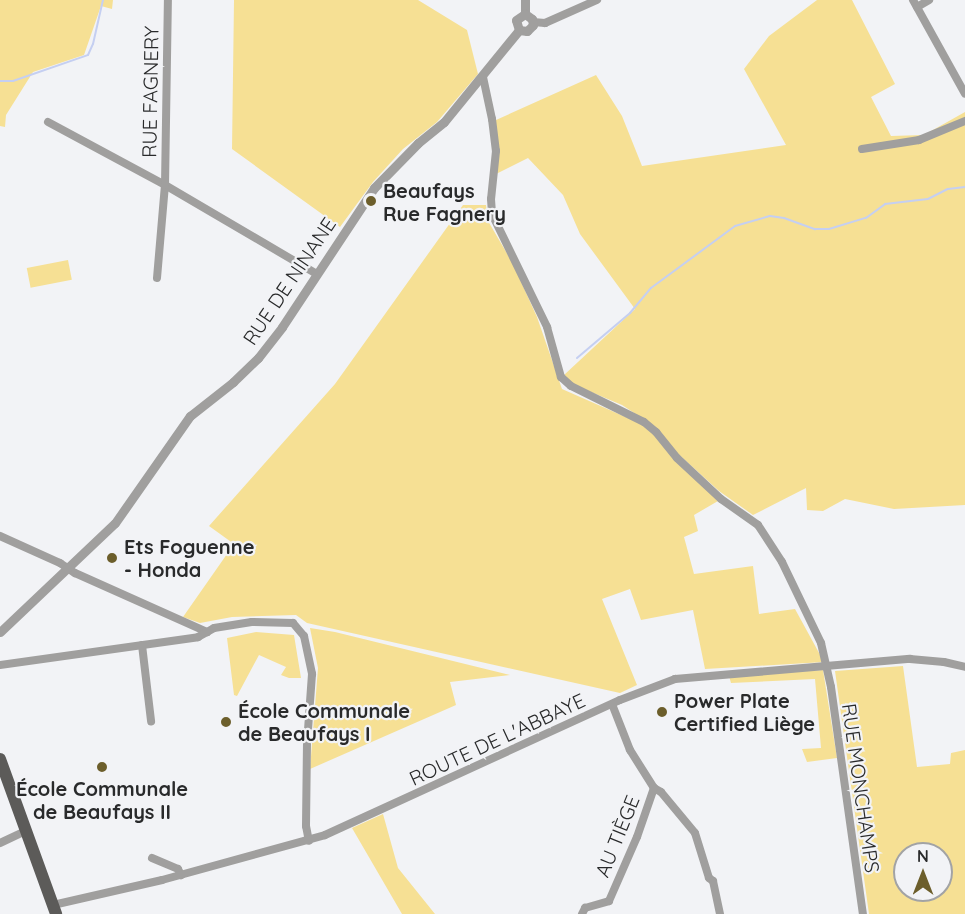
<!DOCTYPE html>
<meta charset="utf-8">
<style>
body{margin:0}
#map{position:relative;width:965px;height:914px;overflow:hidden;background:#f2f3f6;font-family:Quicksand,sans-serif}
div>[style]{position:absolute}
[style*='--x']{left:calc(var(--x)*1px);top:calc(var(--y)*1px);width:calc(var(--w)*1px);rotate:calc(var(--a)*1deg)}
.green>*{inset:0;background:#f6e094;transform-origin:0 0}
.stream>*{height:2px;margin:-1px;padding:0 1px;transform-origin:1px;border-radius:1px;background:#c5cff1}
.minor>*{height:8px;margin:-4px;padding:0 4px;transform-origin:4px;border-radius:4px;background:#a09f9e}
.tertiary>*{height:9px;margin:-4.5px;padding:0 4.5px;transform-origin:4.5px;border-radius:4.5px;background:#a09f9e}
.primary>*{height:12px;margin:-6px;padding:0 6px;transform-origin:6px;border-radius:6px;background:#5c5b59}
.dots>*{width:16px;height:16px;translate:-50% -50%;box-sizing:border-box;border:3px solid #f2f3f6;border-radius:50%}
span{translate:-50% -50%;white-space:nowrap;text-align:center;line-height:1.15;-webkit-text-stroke:4.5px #f2f3f6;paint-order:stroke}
.street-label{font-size:20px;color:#292a2b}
.poi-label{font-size:20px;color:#292a2b;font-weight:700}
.left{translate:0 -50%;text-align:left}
.north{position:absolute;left:893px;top:842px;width:60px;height:60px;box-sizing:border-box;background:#f2f3f6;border:2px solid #a2a3a5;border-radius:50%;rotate:0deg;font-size:16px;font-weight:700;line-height:24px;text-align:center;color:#292a2b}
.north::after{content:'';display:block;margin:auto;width:21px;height:27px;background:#6c5e2b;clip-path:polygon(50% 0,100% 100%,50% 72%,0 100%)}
</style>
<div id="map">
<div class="green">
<i style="clip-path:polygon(0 0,113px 0,112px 9px,101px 6px,84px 55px,33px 72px,6px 115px,5px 127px,0 126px)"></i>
<i style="clip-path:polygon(234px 0,418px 0,467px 30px,478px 74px,437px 122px,403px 149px,373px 182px,340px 227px,232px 149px)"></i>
<i style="clip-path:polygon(817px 0,852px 0,895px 84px,871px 97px,891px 136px,924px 135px,965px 112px,965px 505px,894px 509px,845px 499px,823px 511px,807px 510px,806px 488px,753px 515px,719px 491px,675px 451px,654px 426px,622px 405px,572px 384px,564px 375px,635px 309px,580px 234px,563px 195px,528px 158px,496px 174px,496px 120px,596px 75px,622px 116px,642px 166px,786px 145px,744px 69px,769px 36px)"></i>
<i style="clip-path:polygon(463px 205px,486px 205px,488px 221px,512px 262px,537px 317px,562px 389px,646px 426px,718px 501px,694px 515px,698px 531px,684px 537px,694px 574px,753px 566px,759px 614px,795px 609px,824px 662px,705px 669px,693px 610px,641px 620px,630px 589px,602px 599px,637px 685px,620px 693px,307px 623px,296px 615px,232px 617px,200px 623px,183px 617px,234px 544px,209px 526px,335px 384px)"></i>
<i style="left:68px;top:260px;width:20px;height:42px;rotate:79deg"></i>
<i style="clip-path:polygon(310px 628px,335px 632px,510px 675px,450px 682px,456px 705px,310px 769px,318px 668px)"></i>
<i style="clip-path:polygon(256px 632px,294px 635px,301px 678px,289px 678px,281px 675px,286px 667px,259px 655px,237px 696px,234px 695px,227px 638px)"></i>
<i style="clip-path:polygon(evenodd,903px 666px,917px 767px,950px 764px,951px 753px,965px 750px,965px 914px,869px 914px,835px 671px,903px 666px,905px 854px,941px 854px,941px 890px,905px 890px,905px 854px)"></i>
<i style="clip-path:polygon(823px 670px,837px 758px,807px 762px,802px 749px,821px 748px,815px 679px,731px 683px,729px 676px)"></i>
<i style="clip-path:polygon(383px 814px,398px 868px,435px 914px,402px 914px,352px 828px)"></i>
</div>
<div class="stream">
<i style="--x:0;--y:81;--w:13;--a:0"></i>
<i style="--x:13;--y:81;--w:79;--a:-19.1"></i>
<i style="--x:88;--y:55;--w:12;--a:-66"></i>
<i style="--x:93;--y:44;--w:45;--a:-77.2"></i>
<i style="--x:577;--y:358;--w:70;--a:-40.3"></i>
<i style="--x:630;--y:313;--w:33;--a:-50"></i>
<i style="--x:651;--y:288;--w:104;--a:-36.4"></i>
<i style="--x:735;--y:226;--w:36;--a:-16"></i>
<i style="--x:770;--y:216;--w:14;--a:8"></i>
<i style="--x:784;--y:218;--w:33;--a:20"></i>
<i style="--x:815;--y:229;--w:14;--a:0"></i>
<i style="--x:829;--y:229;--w:39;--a:-17"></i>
<i style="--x:866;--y:218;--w:24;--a:-36"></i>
<i style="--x:885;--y:204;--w:43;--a:-6.6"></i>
<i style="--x:928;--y:199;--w:22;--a:-27"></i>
<i style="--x:948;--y:189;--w:17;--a:-7"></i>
</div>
<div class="minor">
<i style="--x:913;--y:0;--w:107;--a:61"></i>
<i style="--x:917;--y:7;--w:14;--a:-30"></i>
<i style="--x:533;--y:22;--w:12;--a:5"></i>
<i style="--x:545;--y:23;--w:57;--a:-23.9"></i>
<i style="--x:483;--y:77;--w:43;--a:77.9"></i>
<i style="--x:492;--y:119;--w:32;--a:83"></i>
<i style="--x:496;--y:151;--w:48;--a:95.9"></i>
<i style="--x:491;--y:199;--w:15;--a:86"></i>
<i style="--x:492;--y:214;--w:126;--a:64"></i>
<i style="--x:547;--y:327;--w:52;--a:74.4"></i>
<i style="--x:561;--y:377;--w:13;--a:42"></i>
<i style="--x:571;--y:386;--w:81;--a:26.3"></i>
<i style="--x:644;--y:422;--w:16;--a:40"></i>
<i style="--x:656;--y:432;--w:33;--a:51"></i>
<i style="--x:677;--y:458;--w:60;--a:43"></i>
<i style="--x:721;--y:499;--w:45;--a:35.1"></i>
<i style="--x:758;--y:525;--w:44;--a:57"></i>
<i style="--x:782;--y:562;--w:90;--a:64.3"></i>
<i style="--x:821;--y:643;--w:45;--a:77.2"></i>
<i style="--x:831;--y:687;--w:229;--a:82"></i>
<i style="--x:48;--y:122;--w:133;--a:28.3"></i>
<i style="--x:165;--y:185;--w:176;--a:30.4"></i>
<i style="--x:862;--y:149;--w:58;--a:-9"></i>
<i style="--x:919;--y:140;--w:50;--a:-22.4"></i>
<i style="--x:157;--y:278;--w:93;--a:-85.1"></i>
<i style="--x:165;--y:185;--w:185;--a:-89.1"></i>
<i style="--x:0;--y:536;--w:66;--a:24.2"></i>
<i style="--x:60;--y:563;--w:18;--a:34"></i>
<i style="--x:75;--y:573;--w:145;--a:24.1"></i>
<i style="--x:142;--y:645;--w:77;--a:83.2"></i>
<i style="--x:0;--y:665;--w:200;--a:-8"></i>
<i style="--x:198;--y:637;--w:18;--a:-29"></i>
<i style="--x:214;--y:628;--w:38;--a:-9"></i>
<i style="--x:252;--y:622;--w:41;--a:1.4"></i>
<i style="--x:293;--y:623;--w:17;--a:50"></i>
<i style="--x:304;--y:636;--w:39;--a:78"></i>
<i style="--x:312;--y:674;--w:69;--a:94.1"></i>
<i style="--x:307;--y:743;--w:83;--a:90.7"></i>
<i style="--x:306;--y:826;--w:15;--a:79"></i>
<i style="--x:654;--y:788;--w:8;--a:30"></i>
<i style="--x:661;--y:792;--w:53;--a:50.3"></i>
<i style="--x:695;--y:833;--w:47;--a:72.7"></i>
<i style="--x:709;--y:878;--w:5;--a:37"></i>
<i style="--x:713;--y:881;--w:34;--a:78"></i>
<i style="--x:0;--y:843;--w:29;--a:-25"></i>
<i style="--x:152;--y:858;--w:28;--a:23"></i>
<i style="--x:178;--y:869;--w:7;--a:63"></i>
<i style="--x:53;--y:905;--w:112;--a:-12.9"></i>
<i style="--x:162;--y:880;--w:169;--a:-15.4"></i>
<i style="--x:325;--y:835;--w:324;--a:-24.6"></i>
<i style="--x:620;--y:700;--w:59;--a:-20.9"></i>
<i style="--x:675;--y:679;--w:236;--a:-4.9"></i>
<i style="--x:910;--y:659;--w:34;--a:5"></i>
<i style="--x:944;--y:662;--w:22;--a:13"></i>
<i style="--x:582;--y:914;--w:7;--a:-63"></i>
<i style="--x:585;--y:908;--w:25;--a:-16"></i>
<i style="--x:609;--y:901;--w:70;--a:-66.4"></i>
<i style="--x:637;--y:837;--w:52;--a:-70.9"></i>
<i style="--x:654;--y:788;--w:45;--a:-122.3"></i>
<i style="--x:630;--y:750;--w:49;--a:-111.4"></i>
</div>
<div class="tertiary">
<i style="--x:525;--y:14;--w:14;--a:-90"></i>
<i style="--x:519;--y:30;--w:8;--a:7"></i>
<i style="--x:527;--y:31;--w:8;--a:-45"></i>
<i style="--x:533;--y:25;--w:6;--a:-99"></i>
<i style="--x:532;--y:19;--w:9;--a:-144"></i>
<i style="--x:519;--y:30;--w:10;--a:-107"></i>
<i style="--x:516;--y:20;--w:11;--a:-34"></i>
<i style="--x:0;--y:632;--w:158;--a:-43.5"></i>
<i style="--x:115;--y:523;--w:131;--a:-55"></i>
<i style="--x:190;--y:416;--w:55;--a:-38.3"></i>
<i style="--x:233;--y:382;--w:35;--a:-44"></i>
<i style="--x:258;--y:358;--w:39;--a:-52"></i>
<i style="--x:282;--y:327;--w:167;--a:-56.5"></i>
<i style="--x:374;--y:188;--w:63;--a:-45.6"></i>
<i style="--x:418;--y:143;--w:33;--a:-39"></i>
<i style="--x:444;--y:122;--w:119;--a:-50.8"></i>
</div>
<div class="primary">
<i style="--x:0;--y:759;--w:165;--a:70.1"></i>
</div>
<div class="dots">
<i style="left:371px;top:201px;background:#6c5e2b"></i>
<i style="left:112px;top:558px;background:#6c5e2b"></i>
<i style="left:662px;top:712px;background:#6c5e2b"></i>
<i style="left:226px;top:722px;background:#6c5e2b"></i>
<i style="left:102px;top:767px;background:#6c5e2b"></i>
</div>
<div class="street-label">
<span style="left:150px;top:92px;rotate:-89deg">RUE FAGNERY</span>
<span style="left:289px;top:281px;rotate:-56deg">RUE DE NINANE</span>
<span style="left:497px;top:739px;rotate:-25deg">ROUTE DE L'ABBAYE</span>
<span style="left:861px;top:788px;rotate:82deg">RUE MONCHAMPS</span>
<span style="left:617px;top:836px;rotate:-68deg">AU TIÈGE</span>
</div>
<div class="poi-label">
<span class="left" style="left:383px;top:202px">Beaufays<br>Rue Fagnery</span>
<span class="left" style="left:124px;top:558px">Ets Foguenne<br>- Honda</span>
<span class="left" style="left:674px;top:712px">Power Plate<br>Certified Liège</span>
<span class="left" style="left:238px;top:722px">École Communale<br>de Beaufays I</span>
<span style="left:102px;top:800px">École Communale<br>de Beaufays II</span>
</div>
<div class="north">N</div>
</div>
